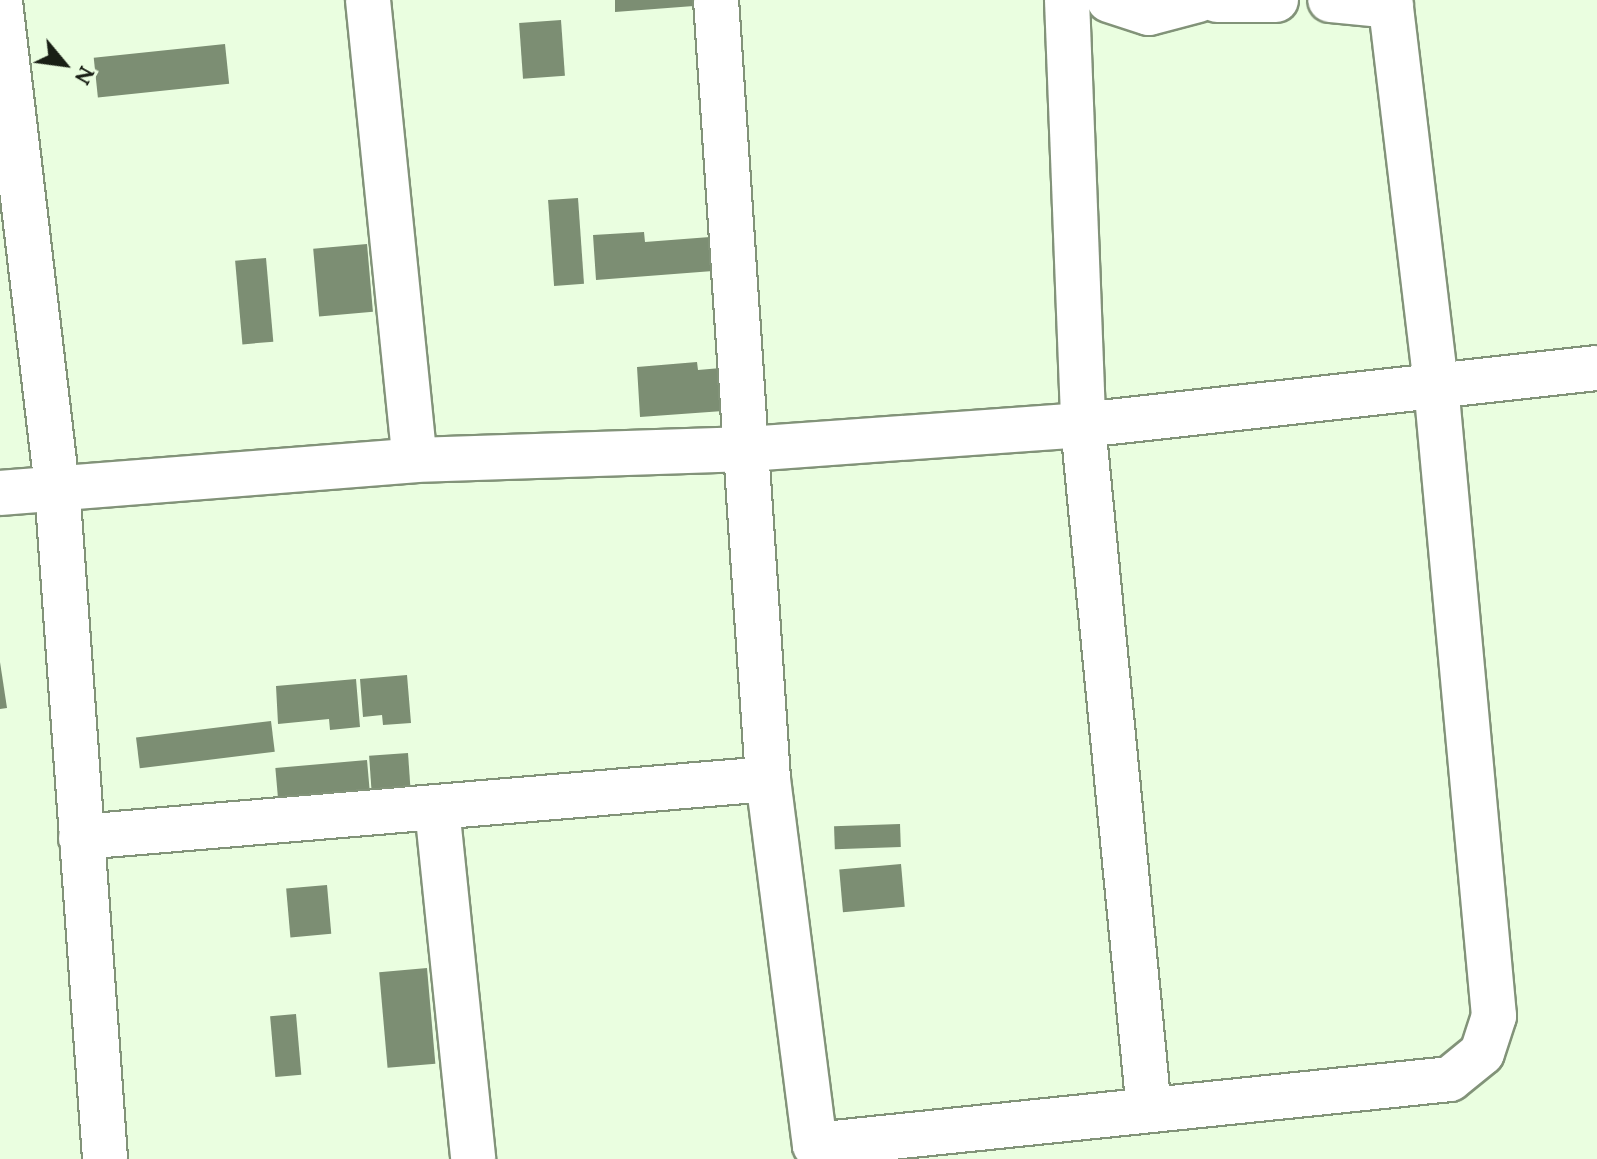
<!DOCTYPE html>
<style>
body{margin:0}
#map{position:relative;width:1597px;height:1159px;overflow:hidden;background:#eafee0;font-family:Lora,serif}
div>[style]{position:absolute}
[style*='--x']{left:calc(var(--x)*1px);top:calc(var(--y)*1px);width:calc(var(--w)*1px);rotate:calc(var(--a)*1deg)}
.building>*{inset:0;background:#7c8e73;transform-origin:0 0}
.roads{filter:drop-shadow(2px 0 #829379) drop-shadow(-2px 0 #829379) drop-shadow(0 2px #829379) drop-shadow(0 -2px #829379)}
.minor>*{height:44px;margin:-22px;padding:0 22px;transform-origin:22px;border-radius:22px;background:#fff}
span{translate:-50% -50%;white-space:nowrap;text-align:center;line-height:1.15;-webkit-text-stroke:7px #eafee0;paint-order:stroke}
.north{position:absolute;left:24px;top:24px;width:80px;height:80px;-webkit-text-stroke:6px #eafee0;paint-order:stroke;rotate:119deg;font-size:22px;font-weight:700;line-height:32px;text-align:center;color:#191f15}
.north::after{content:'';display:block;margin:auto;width:28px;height:36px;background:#191f15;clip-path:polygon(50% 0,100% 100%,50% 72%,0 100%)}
</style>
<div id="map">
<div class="building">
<i style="clip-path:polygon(615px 0,706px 0,707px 5px,615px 12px)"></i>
<i style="left:561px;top:20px;width:56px;height:42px;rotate:86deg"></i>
<i style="left:225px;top:44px;width:40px;height:132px;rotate:84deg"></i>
<i style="left:578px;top:198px;width:86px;height:30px;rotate:86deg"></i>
<i style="clip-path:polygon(644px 232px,645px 242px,710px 237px,713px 271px,596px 280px,593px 235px)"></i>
<i style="left:367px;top:244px;width:68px;height:54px;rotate:85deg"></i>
<i style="left:266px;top:258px;width:84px;height:31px;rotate:85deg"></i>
<i style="clip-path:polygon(697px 362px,698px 370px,721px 368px,723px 411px,640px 417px,637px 367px)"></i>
<i style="clip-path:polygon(0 662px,7px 708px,0 709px)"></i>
<i style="clip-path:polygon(407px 675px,411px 723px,383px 725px,382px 715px,363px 717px,360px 679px)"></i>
<i style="clip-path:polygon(356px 679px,360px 727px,330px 730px,329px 719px,278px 724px,276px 686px)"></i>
<i style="left:271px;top:721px;width:31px;height:136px;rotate:83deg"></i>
<i style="left:408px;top:753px;width:48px;height:39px;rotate:86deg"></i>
<i style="left:367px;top:760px;width:43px;height:92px;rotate:85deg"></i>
<i style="left:900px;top:824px;width:23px;height:66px;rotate:88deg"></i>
<i style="left:901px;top:864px;width:43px;height:62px;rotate:85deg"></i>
<i style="left:327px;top:885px;width:49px;height:41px;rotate:85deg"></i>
<i style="left:427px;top:968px;width:96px;height:48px;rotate:85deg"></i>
<i style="left:296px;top:1014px;width:61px;height:26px;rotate:85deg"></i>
</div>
<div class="roads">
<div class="minor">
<i style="--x:368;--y:0;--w:462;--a:84.2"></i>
<i style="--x:716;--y:0;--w:781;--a:86.18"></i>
<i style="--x:768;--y:779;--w:369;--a:82.7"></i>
<i style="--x:815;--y:1145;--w:638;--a:-5.93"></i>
<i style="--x:1450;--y:1079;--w:41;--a:-39.1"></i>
<i style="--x:1482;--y:1053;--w:39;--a:-72"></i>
<i style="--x:1494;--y:1016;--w:634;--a:-95.25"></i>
<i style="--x:1436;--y:385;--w:382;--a:-96.8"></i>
<i style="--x:1391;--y:6;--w:61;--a:-174.4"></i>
<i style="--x:1067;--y:0;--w:425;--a:87.8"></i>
<i style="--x:1083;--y:425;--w:688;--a:84.5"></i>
<i style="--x:1109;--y:0;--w:42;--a:18"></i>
<i style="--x:1149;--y:13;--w:51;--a:-14.9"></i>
<i style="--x:1217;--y:0;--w:59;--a:0"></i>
<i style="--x:0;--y:2;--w:488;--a:83.3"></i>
<i style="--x:57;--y:487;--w:674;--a:85.91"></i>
<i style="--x:0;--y:493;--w:416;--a:-4.5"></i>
<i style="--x:415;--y:460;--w:333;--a:-1.9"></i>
<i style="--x:748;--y:449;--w:336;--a:-4.1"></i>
<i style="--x:1083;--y:425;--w:517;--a:-6.33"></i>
<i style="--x:437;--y:808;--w:353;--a:84.1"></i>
<i style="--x:81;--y:837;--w:689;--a:-4.83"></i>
</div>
</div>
<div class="north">N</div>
</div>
